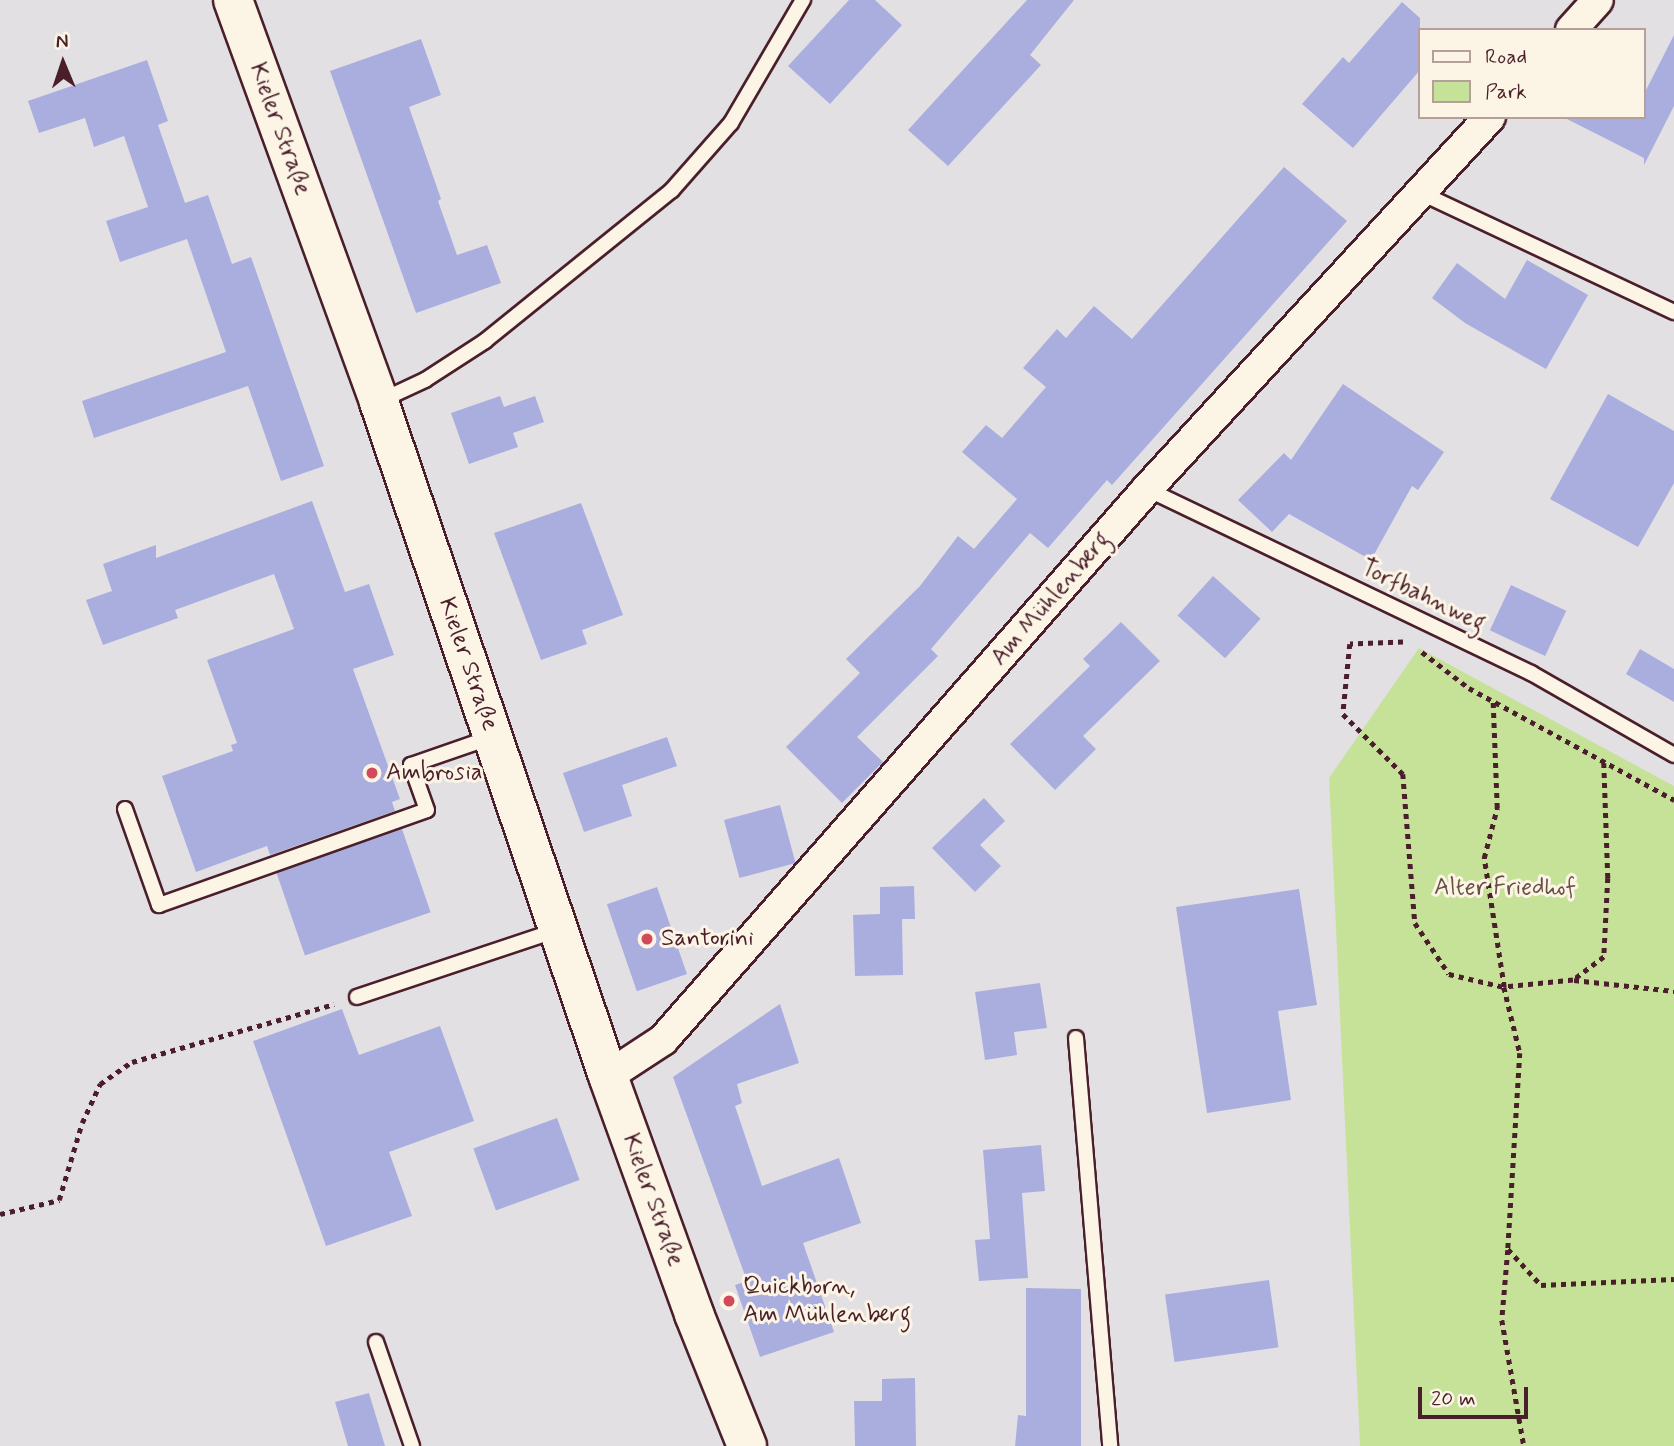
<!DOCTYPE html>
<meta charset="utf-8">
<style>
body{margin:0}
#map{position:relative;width:1674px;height:1446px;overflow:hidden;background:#e3e0e3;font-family:Mynerve,sans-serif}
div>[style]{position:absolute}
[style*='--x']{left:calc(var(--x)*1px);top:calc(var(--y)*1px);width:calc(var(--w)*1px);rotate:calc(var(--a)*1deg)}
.green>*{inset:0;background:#c6e299}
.building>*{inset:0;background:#a9aedf;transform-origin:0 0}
.path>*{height:4.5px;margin-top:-2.25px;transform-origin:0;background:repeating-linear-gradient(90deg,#4a1f2b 0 5px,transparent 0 10px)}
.roads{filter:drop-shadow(2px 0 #4a1f2b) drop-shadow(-2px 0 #4a1f2b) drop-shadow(0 2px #4a1f2b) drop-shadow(0 -2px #4a1f2b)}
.service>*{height:14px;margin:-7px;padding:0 7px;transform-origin:7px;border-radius:7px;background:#fcf5e5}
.minor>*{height:30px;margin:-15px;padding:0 15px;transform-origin:15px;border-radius:15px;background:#fcf5e5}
.primary>*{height:38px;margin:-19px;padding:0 19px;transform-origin:19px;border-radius:19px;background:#fcf5e5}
.dots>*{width:19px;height:19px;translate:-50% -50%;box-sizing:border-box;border:4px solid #fcf5e5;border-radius:50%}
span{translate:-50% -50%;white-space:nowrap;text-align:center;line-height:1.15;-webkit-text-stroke:6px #fcf5e5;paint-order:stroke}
.street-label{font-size:24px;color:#4a1f2b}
.poi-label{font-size:24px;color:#4a1f2b}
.left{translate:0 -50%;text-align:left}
.park-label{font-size:24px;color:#695046}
.legend{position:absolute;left:1418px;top:28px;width:228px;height:91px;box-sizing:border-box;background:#fcf5e5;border:2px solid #b59f9b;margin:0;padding:9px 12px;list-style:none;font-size:21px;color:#4a1f2b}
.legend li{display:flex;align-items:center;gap:14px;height:35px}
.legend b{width:35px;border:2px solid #b59f9b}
.north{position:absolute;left:28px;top:28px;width:70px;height:70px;-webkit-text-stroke:5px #fcf5e5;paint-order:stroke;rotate:358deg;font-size:19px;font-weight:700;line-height:28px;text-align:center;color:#4a1f2b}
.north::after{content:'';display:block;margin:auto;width:24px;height:32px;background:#4a1f2b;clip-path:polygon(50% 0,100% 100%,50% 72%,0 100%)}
.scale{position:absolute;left:1418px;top:1387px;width:110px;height:32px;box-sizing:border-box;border:4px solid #4a1f2b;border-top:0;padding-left:9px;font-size:21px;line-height:24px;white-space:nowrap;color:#4a1f2b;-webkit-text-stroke:5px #fcf5e5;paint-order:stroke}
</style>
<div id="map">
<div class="green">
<i style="clip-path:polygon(1419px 648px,1674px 786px,1674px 1446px,1360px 1446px,1329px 778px)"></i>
</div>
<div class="building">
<i style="clip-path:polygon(849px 0,875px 0,902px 25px,830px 104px,788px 66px)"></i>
<i style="clip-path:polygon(1027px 0,1074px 0,1030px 55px,1041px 65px,948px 166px,908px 130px)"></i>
<i style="clip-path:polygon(1402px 2px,1420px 18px,1420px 70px,1353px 148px,1302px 104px,1343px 57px,1349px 63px)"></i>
<i style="clip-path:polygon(1674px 35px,1674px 106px,1644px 165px,1644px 158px,1563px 117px,1644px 117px,1644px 94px)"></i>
<i style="clip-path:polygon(421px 39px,441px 95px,409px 107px,441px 199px,438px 201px,457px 255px,487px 245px,501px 283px,416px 313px,330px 71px)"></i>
<i style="clip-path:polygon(147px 60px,168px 121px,158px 125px,185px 203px,208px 195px,232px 264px,251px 257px,324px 466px,281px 481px,248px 386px,94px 438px,82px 401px,226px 352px,187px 239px,120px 262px,106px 221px,148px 207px,124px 136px,94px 147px,85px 118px,39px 133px,28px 101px)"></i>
<i style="clip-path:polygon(1284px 167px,1347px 221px,1112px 485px,1107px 480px,1048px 548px,1030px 533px,931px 649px,938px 656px,857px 737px,883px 762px,842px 803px,786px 747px,860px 673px,846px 659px,920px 586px,958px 536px,974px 549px,1017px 499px,962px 452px,986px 425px,1002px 438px,1046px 387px,1023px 368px,1057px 329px,1066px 338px,1094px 306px,1132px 339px)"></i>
<i style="clip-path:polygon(1527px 260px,1588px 295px,1546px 369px,1465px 323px,1432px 298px,1457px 263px,1505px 299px)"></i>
<i style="clip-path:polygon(1343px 384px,1444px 452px,1418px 490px,1412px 486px,1371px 560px,1289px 514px,1272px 532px,1238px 500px,1284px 453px,1291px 460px)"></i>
<i style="clip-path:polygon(1608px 394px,1674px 431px,1674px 483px,1638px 547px,1550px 499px)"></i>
<i style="clip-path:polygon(500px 396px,504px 407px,535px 396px,544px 422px,513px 433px,518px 447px,469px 464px,451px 413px)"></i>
<i style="clip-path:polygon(312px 501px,345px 592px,369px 584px,394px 655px,353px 669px,400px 799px,392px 802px,395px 811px,270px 855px,267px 846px,196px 872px,162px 776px,233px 751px,231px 745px,237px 743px,207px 660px,294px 629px,274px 574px,175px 610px,178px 618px,103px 645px,86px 600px,112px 591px,103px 564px,156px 545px,156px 558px)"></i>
<i style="clip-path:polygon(581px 503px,623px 615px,582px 630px,587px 644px,541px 660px,494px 533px)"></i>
<i style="left:1213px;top:576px;width:64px;height:53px;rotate:42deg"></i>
<i style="left:1511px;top:585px;width:61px;height:50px;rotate:25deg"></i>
<i style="clip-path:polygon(1121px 622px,1160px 661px,1083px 736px,1096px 749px,1055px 790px,1010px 744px,1090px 666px,1083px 659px)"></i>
<i style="clip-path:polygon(1640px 649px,1674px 669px,1674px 702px,1626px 674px)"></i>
<i style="clip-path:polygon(667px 737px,677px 766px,622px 785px,632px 816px,584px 832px,563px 773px)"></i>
<i style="clip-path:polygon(984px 798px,1005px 821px,980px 845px,1001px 866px,975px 892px,932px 848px)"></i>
<i style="left:780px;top:805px;width:60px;height:58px;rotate:75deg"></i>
<i style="left:402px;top:829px;width:88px;height:133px;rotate:71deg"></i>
<i style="clip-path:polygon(914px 886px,915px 919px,902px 919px,903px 975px,855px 976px,853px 915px,880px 914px,880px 887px)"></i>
<i style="left:657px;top:887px;width:92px;height:53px;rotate:71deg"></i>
<i style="clip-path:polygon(1299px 889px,1317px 1005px,1278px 1011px,1291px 1100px,1207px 1113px,1176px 907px)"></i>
<i style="clip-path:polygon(1040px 983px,1047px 1028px,1014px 1032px,1017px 1055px,985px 1060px,975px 992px)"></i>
<i style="clip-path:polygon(780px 1004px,799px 1063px,737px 1084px,742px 1103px,735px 1106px,762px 1186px,839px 1158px,861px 1223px,803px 1243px,834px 1332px,760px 1357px,735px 1285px,747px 1281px,673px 1077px)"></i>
<i style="clip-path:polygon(342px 1009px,359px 1055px,440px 1026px,474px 1121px,389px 1152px,412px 1216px,326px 1246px,253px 1041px)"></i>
<i style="left:557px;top:1118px;width:66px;height:89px;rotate:70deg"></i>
<i style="clip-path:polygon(1041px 1145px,1045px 1191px,1022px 1193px,1028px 1278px,979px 1281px,975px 1240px,990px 1239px,983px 1150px)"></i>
<i style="left:1269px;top:1280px;width:68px;height:105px;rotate:82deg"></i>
<i style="clip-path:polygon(1026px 1288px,1081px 1289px,1081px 1446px,1015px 1446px,1018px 1415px,1026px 1416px)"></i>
<i style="clip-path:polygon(915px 1378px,916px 1446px,855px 1446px,854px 1401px,882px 1401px,882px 1379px)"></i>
<i style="clip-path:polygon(369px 1393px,385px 1446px,348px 1446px,335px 1402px)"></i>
</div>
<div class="path">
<i style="--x:1403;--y:642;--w:53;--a:177.8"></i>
<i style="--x:1350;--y:644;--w:70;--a:95.7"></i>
<i style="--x:1343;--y:714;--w:85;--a:45"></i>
<i style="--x:1403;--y:774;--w:149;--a:85.4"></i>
<i style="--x:1415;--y:923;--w:61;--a:56.3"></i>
<i style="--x:1449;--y:974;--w:57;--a:13.3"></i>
<i style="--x:1504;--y:987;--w:131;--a:-98.8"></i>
<i style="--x:1484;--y:858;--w:52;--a:-75.4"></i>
<i style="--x:1497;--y:808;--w:106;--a:-92.2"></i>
<i style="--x:1422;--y:652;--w:59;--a:37.5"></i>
<i style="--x:1469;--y:688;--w:234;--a:28.6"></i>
<i style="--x:1604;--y:763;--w:115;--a:88"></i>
<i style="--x:1608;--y:878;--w:79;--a:92.9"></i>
<i style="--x:1604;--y:957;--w:39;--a:143"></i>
<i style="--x:1573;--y:980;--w:69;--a:174.2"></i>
<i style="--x:1504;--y:987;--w:68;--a:76.4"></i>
<i style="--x:1520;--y:1053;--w:196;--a:93.5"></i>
<i style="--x:1508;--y:1249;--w:49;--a:47.5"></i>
<i style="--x:1541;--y:1285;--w:133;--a:-2.6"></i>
<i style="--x:1574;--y:980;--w:101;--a:6.3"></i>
<i style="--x:0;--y:1214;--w:61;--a:-13.3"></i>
<i style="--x:59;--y:1200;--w:80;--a:-73.4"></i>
<i style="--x:82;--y:1123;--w:43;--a:-65.2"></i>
<i style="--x:100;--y:1084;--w:39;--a:-35"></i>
<i style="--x:132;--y:1062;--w:210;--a:-16"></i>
<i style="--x:1508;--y:1250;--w:70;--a:94.9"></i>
<i style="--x:1502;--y:1320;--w:128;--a:80.1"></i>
</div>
<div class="roads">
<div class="service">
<i style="--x:1421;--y:193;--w:280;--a:25.2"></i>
<i style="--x:380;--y:401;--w:50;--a:-25"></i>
<i style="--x:425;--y:380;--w:72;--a:-33"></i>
<i style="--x:485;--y:341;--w:240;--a:-38.9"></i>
<i style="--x:672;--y:190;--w:89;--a:-48.6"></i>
<i style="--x:731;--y:123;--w:143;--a:-59.7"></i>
<i style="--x:1147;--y:489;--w:426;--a:25.6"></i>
<i style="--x:1531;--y:673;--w:165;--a:29.8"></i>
<i style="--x:125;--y:809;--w:102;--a:70.5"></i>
<i style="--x:159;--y:905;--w:284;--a:-19.5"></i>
<i style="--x:427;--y:810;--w:48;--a:-109.6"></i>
<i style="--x:411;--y:765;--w:86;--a:-19.1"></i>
<i style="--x:357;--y:997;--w:211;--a:-18.5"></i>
<i style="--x:1076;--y:1038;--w:409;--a:85.2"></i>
<i style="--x:376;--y:1342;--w:110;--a:70.9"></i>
</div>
<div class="minor">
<i style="--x:1571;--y:30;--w:40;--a:-48"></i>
<i style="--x:608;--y:1076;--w:66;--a:-33.2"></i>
<i style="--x:663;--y:1040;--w:733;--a:-48.7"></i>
<i style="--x:1147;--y:489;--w:506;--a:-47.32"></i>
</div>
<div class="primary">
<i style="--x:233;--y:0;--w:428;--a:70"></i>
<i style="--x:379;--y:402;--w:712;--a:71.23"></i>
<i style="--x:608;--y:1076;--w:253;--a:70.1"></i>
<i style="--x:694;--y:1314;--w:142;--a:68.1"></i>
</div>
</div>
<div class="dots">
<i style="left:372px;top:773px;background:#d1495b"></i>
<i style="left:647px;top:939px;background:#d1495b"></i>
<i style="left:729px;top:1301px;background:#d1495b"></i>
</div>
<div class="street-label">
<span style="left:280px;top:129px;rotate:70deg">Kieler Straße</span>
<span style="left:1423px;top:596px;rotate:26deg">Torfbahnweg</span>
<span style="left:1051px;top:599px;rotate:-49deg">Am Mühlenberg</span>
<span style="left:468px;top:664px;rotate:71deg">Kieler Straße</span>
<span style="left:653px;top:1200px;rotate:70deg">Kieler Straße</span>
</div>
<div class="poi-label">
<span class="left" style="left:386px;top:773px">Ambrosia</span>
<span class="left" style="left:661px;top:939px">Santorini</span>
<span class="left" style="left:743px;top:1301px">Quickborn,<br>Am Mühlenberg</span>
</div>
<div class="park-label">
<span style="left:1505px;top:888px">Alter Friedhof</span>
</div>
<ul class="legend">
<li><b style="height:9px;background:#fcf5e5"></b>Road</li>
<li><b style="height:19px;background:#c6e299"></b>Park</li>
</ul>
<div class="north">N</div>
<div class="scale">20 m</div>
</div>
